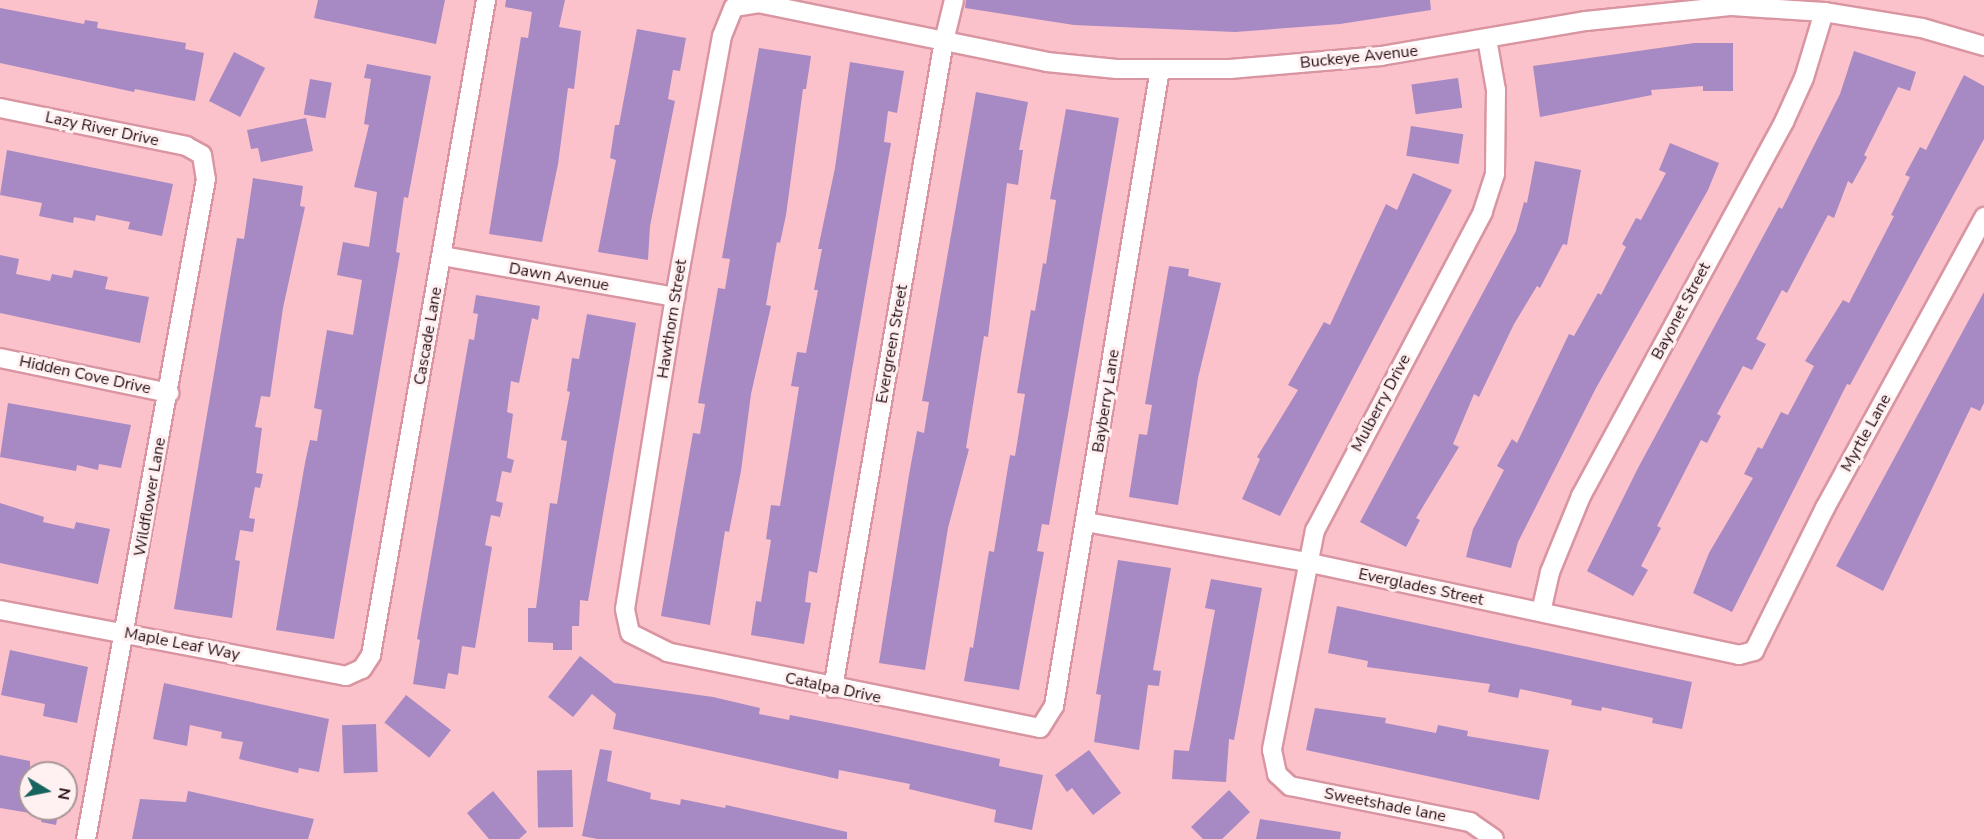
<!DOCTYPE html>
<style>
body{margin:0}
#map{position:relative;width:1984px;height:839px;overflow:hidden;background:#fbc2cb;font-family:"Nunito Sans",sans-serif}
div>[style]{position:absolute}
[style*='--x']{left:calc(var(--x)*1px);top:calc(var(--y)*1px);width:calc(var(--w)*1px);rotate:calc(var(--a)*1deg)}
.building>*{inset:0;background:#a789c4;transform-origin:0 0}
.roads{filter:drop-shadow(2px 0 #d995a1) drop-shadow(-2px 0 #d995a1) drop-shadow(0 2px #d995a1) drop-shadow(0 -2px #d995a1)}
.minor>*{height:18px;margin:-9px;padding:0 9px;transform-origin:9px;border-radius:9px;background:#fff}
span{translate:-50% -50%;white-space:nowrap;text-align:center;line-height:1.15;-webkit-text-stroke:6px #fff0f2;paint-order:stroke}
.street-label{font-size:16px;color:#240c11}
.north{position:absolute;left:18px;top:761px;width:60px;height:60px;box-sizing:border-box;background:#fff0f2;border:2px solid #a79598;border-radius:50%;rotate:100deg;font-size:16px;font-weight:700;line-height:24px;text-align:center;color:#240c11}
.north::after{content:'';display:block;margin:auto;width:21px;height:27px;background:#17645e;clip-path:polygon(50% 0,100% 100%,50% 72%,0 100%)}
</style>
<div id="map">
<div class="building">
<i style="clip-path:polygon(318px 0,445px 0,436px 44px,314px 18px)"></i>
<i style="clip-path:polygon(506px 0,565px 0,559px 27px,581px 31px,574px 89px,568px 88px,558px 164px,542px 242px,489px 234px,521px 37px,528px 38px,532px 12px,505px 7px)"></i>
<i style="clip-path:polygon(966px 0,1430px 0,1431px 10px,1340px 24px,1235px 32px,1074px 25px,965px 8px)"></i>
<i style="clip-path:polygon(0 8px,84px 24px,85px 20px,98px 22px,97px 28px,186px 43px,185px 49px,204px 53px,195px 101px,135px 89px,134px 92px,0 63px)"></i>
<i style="clip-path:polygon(637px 29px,686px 38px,680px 71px,673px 70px,668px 99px,675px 101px,650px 226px,648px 260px,598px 252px,616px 160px,610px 158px,615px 125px,619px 125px)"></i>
<i style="clip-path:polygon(1694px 43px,1733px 43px,1733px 91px,1703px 91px,1703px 86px,1651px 90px,1652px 95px,1540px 117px,1533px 66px)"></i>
<i style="clip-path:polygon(759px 48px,811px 56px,806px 89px,803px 89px,786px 215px,780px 243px,777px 242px,766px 305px,771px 306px,751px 394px,741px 471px,729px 532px,725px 531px,710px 625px,661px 616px,693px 433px,700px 434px,705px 404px,698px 403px,718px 288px,725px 289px,730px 259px,722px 258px)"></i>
<i style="clip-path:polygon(1854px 51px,1916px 72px,1910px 91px,1898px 87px,1864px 155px,1867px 157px,1852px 184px,1848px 181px,1834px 218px,1828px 215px,1787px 293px,1782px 290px,1756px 339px,1766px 344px,1752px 370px,1743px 366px,1717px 414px,1721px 416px,1707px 443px,1701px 440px,1657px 526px,1661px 528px,1641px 566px,1648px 570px,1633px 596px,1587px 571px,1638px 468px,1779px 207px,1782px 209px,1840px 94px)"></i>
<i style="left:234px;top:52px;width:35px;height:55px;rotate:27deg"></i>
<i style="clip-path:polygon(850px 62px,904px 71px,897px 113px,888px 111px,884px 142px,891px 143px,817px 573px,809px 571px,805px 602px,811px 603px,804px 644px,751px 635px,756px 601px,761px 602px,771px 540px,766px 539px,771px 505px,780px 506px,799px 387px,791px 386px,797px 352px,806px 353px,818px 290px,814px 290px,822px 249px,818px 249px,835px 168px)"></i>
<i style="clip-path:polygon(367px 64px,431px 76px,408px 198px,404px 197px,396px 252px,400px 253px,334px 639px,276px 630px,305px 463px,310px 440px,317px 441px,322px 410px,314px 408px,327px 330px,353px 335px,362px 280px,337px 275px,343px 242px,369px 247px,377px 192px,354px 187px,369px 125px,364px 124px,371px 79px,364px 78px)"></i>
<i style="clip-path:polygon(1964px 75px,1984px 86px,1984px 139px,1850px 385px,1847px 384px,1732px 612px,1693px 593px,1709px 553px,1753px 478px,1744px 474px,1758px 447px,1762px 449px,1781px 412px,1788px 415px,1814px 366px,1805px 361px,1843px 300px,1849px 303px,1894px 216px,1891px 215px,1910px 177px,1905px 175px,1920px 147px,1926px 150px)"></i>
<i style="left:1458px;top:78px;width:30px;height:47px;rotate:82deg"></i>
<i style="left:310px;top:79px;width:22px;height:36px;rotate:10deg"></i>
<i style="clip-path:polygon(976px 92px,1028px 102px,1019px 150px,1023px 150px,1018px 185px,1007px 183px,988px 337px,984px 336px,966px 448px,969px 449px,948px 528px,925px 670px,879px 663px,909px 475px,917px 431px,924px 433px,929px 402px,922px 401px)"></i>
<i style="clip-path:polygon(1066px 109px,1119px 118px,1049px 525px,1042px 524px,1037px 551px,1044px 552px,1019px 690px,964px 681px,970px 647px,973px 648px,989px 551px,994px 552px,1010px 455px,1015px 456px,1025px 394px,1017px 393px,1031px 310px,1035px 311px,1043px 263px,1046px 264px,1056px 200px,1050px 199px)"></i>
<i style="clip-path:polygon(306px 118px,313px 151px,261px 162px,258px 148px,251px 149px,247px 130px)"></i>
<i style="left:1411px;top:126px;width:53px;height:30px;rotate:9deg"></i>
<i style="clip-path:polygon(1670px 143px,1719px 163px,1708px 190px,1596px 388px,1518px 542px,1511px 568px,1466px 557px,1473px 529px,1504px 470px,1497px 466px,1512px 439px,1517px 443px,1569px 334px,1574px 336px,1598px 293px,1601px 295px,1626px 247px,1622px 244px,1636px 218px,1641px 220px,1666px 173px,1659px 170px)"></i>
<i style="clip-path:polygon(7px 150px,173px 184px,162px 236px,128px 229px,130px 222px,96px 215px,95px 221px,74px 217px,73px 223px,39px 216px,42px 203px,0 195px)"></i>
<i style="clip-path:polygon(1535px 161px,1581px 170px,1567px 245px,1563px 244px,1540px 288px,1537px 286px,1514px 324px,1479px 397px,1474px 394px,1453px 444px,1459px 447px,1416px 518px,1420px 520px,1406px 547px,1360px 522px,1516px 231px,1524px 202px,1527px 203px)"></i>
<i style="clip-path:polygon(1413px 173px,1452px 190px,1280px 516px,1242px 499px,1260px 459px,1257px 457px,1298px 390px,1288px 385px,1324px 322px,1330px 325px,1386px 204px,1397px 210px)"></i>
<i style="clip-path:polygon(253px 178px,303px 186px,300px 206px,305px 207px,283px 308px,270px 397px,261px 396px,255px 427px,262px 428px,256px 473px,263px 474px,260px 488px,255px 487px,249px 518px,255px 519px,253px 532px,240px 530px,235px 560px,240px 561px,232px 618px,174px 609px,237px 238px,244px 239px)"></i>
<i style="clip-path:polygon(0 255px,19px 259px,16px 274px,50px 281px,52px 274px,72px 278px,74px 270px,108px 277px,105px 289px,149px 297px,140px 343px,0 313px)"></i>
<i style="clip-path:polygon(1169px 266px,1189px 269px,1188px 276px,1221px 283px,1198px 378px,1178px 505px,1129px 497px,1139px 434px,1147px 435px,1152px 405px,1145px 404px)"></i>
<i style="clip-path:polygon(1984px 292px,1984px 403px,1980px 411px,1971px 407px,1883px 591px,1836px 566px)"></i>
<i style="clip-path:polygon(476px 295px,540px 306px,538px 320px,532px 318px,519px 383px,511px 381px,507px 412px,513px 414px,507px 458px,514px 460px,511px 473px,502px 471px,496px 501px,503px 503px,500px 517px,491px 515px,485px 545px,492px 547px,475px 648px,462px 646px,458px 675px,448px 673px,445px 689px,413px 684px,420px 640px,417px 639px,469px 339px,474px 340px,478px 314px,473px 313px)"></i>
<i style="clip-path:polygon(587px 314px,636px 323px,588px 601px,580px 600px,579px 626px,572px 626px,572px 650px,553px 650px,553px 643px,528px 642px,528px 608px,536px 608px,550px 503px,557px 504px,567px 441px,561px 440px,570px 392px,567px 391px,572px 358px,579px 359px)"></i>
<i style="clip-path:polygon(8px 403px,131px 425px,121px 468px,99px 464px,98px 470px,77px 465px,76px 471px,0 457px)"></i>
<i style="clip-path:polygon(0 503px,44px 517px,43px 522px,74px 529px,76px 522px,110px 529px,98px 584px,0 563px)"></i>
<i style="clip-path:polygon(1118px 560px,1171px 568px,1153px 670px,1161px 671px,1159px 686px,1148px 685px,1139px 750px,1094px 742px,1101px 695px,1096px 694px)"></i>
<i style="clip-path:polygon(1211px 579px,1262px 588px,1234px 740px,1229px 739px,1226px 782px,1172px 779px,1174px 750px,1189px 751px,1215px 610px,1205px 608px)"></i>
<i style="clip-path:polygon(1337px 606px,1692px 682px,1682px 729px,1652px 723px,1653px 718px,1602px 707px,1601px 711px,1571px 705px,1572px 700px,1520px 689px,1518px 698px,1488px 692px,1490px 684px,1367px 667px,1368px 661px,1328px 653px)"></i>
<i style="clip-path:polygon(10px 650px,88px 667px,77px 723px,43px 716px,45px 704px,1px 695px)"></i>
<i style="clip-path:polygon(580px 656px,614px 683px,713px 697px,760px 708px,759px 714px,789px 720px,790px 715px,856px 728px,1000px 759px,999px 766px,1043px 775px,1032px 830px,994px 822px,996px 810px,909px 789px,910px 784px,839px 770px,838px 779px,613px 729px,616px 714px,592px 694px,573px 717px,548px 697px)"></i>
<i style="clip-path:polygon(164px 683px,329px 719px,319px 772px,299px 768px,298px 773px,239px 759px,243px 742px,221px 738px,222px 732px,190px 725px,187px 746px,153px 739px)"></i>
<i style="left:406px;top:695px;width:57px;height:35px;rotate:38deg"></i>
<i style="clip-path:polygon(1315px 708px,1386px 718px,1385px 723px,1436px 733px,1438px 725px,1468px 731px,1467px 736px,1549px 750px,1539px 800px,1306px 750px)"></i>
<i style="left:376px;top:724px;width:48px;height:34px;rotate:88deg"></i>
<i style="clip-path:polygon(600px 749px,612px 751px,607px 781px,651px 793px,650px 799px,680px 805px,681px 799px,725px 808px,726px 805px,847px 832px,847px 839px,598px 839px,582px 836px)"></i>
<i style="clip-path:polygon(1089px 750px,1121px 793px,1093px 815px,1072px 788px,1067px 792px,1055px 775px)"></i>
<i style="clip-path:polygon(0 755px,30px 761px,30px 813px,0 808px)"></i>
<i style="left:572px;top:770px;width:57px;height:35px;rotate:89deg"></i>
<i style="clip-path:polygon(1229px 790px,1250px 812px,1222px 839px,1203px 839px,1191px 827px)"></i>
<i style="clip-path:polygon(188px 791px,314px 819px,308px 839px,132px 839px,140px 799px,186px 802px)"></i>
<i style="clip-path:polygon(493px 791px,527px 832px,519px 839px,489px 839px,467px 813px)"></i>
<i style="clip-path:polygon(44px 809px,59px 809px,56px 825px,41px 822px)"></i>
<i style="clip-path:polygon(1260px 819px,1341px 832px,1340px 839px,1256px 839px)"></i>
</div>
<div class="roads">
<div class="minor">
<i style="--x:1487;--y:39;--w:52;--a:80"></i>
<i style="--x:1496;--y:90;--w:84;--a:90.7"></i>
<i style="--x:1495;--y:174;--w:40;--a:108"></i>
<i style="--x:1483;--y:212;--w:360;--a:117.8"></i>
<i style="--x:1315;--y:530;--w:224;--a:101.1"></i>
<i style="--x:1272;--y:750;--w:25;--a:78"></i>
<i style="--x:1277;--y:774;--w:18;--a:43"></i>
<i style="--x:1290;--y:786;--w:184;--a:11.3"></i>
<i style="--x:1470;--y:822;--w:29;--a:35"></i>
<i style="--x:1160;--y:69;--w:646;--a:99.45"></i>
<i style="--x:1054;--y:706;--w:26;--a:122"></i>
<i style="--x:1040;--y:728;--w:380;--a:-168.5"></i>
<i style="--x:668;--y:652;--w:42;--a:-153.4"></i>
<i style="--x:630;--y:633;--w:25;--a:-102"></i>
<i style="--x:625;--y:609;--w:316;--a:-80.9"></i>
<i style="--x:675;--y:297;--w:265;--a:-79.8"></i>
<i style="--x:722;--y:36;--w:31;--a:-68"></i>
<i style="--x:734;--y:7;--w:24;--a:-9"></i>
<i style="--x:758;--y:3;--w:295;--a:11.5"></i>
<i style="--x:1047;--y:62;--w:70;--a:5.7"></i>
<i style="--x:1117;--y:69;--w:113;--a:0"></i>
<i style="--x:1230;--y:69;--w:152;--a:-4.9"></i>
<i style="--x:1381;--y:56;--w:208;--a:-9.7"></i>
<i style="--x:1586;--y:21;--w:147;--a:-5.9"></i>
<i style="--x:1732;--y:6;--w:92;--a:3.7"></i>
<i style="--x:1824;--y:12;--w:99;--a:9.3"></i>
<i style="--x:1922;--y:28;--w:65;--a:16.2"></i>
<i style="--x:0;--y:108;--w:190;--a:11.5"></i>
<i style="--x:186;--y:146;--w:18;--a:29"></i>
<i style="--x:202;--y:155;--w:24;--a:81"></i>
<i style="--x:206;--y:179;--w:671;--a:100.3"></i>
<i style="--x:442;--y:256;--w:237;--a:10"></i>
<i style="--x:0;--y:358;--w:173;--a:11.7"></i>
<i style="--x:1086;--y:522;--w:224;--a:10.3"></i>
<i style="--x:1306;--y:562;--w:443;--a:12.1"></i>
<i style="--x:1739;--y:655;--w:16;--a:-15"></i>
<i style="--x:1754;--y:651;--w:160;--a:-63.6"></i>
<i style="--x:1825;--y:508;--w:332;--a:-61.3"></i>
<i style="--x:0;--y:610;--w:352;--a:10.8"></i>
<i style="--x:346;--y:676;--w:17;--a:-24"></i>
<i style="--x:362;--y:669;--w:17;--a:-57"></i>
<i style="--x:371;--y:655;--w:665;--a:-80.04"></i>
<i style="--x:1541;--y:612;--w:41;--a:-77.3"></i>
<i style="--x:1550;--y:572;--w:82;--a:-67.8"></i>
<i style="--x:1581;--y:496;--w:426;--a:-61.5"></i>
<i style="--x:1784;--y:122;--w:48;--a:-65.6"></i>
<i style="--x:1804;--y:78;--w:69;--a:-73.1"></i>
<i style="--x:833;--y:688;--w:656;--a:-80.27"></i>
<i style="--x:944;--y:41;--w:42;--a:-76.3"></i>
</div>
</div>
<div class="street-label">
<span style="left:1359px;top:57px;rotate:-6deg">Buckeye Avenue</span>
<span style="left:102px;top:129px;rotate:12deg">Lazy River Drive</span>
<span style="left:559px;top:277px;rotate:10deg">Dawn Avenue</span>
<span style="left:1681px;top:311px;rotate:-62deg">Bayonet Street</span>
<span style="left:672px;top:319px;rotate:-81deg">Hawthorn Street</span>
<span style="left:428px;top:336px;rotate:-80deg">Cascade Lane</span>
<span style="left:892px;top:344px;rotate:-80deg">Evergreen Street</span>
<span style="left:85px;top:375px;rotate:12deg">Hidden Cove Drive</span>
<span style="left:1106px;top:401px;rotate:-81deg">Bayberry Lane</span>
<span style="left:1381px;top:403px;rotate:-62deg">Mulberry Drive</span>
<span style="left:1866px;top:433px;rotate:-61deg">Myrtle Lane</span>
<span style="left:150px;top:497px;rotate:-80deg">Wildflower Lane</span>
<span style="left:1421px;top:587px;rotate:12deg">Everglades Street</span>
<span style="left:182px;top:644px;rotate:11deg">Maple Leaf Way</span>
<span style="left:833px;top:688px;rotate:12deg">Catalpa Drive</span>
<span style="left:1385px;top:805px;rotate:11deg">Sweetshade lane</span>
</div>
<div class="north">N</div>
</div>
